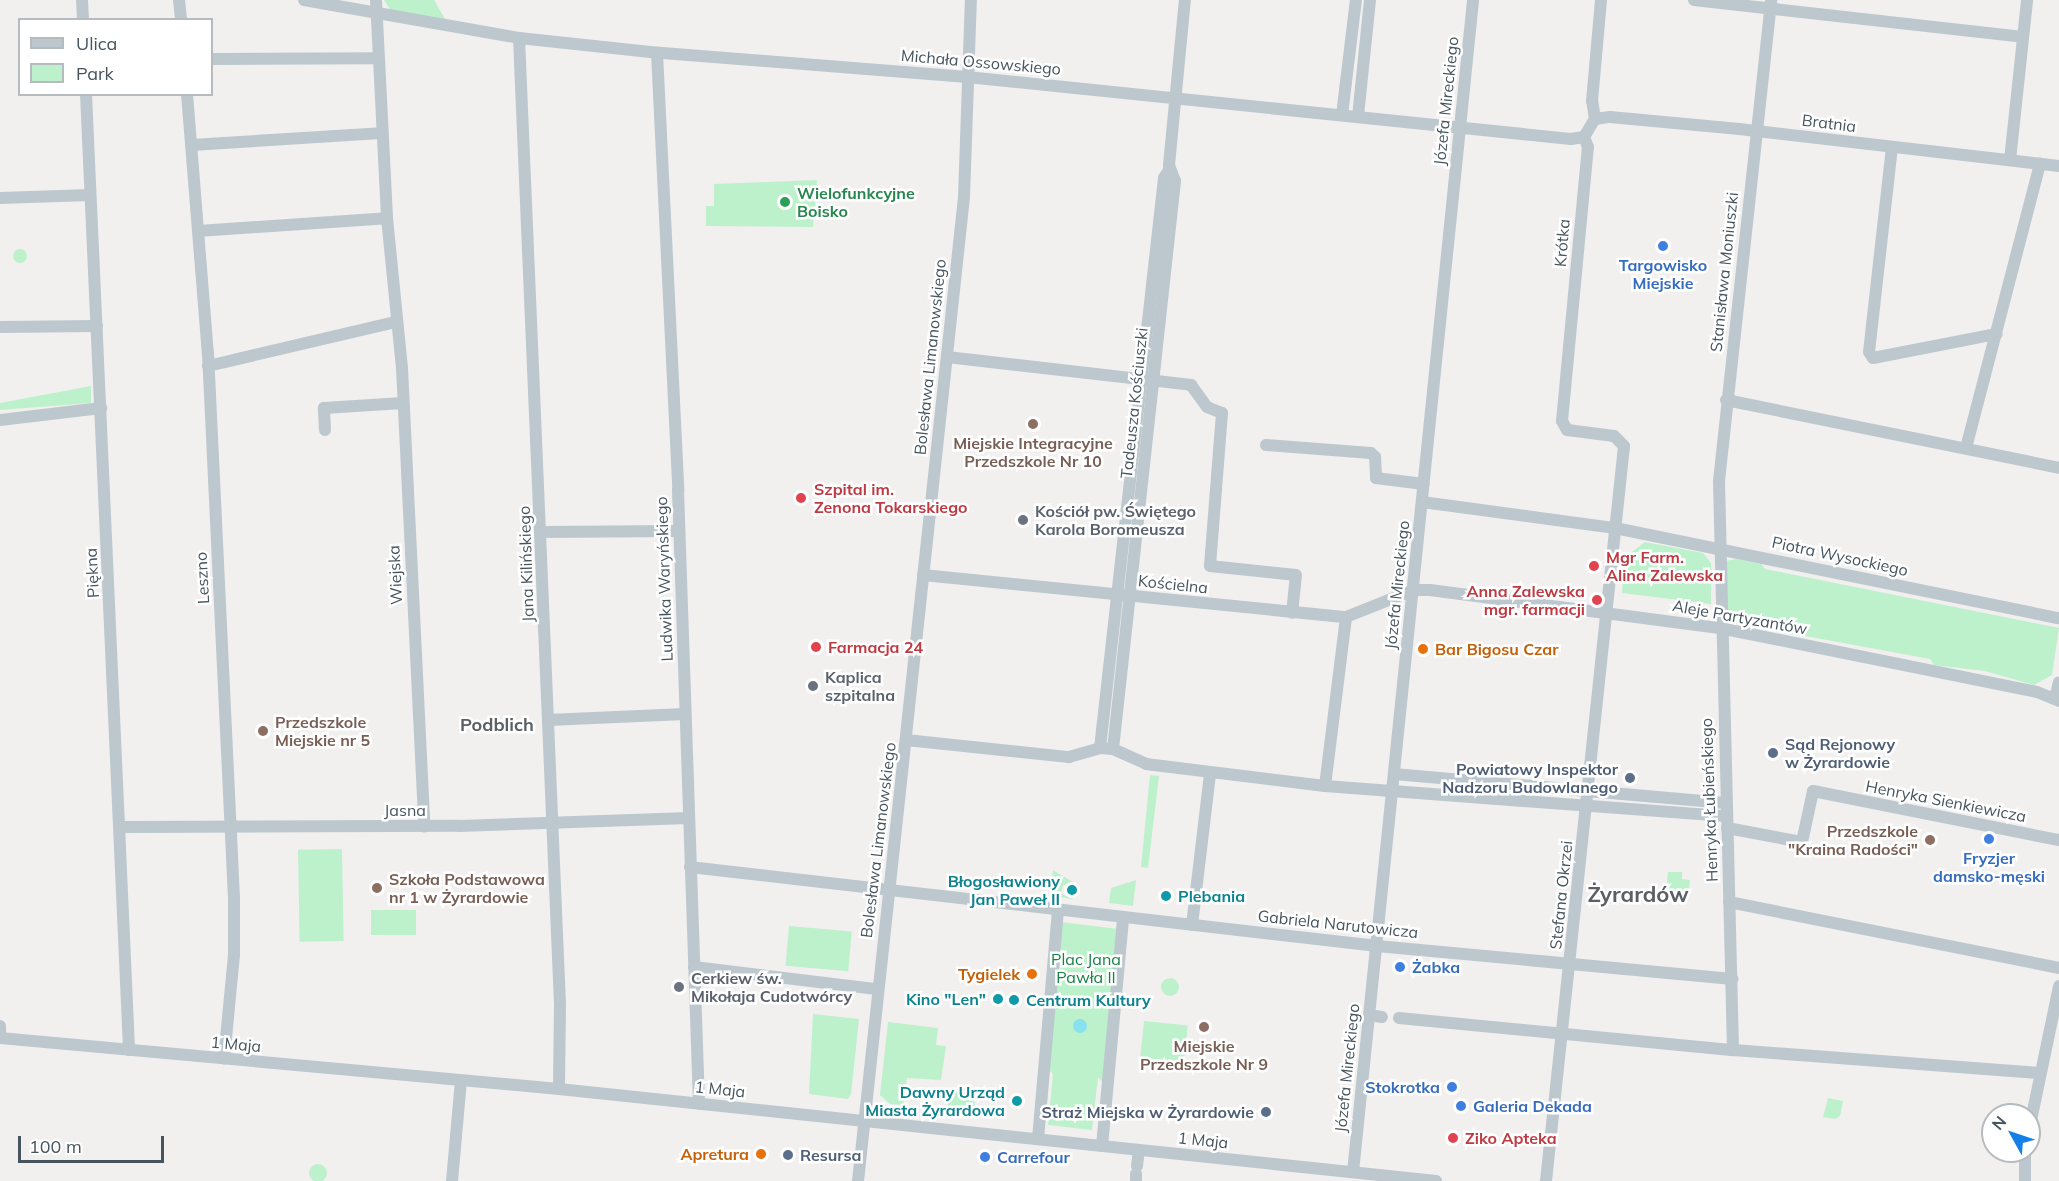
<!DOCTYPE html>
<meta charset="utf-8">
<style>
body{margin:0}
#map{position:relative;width:2059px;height:1181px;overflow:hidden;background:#f2efef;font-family:Mulish,sans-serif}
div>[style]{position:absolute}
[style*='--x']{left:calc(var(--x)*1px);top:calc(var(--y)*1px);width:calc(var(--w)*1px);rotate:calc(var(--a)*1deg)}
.green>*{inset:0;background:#bcf1cc;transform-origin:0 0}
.round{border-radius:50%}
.water>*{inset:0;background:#88e1ef}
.minor>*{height:12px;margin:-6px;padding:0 6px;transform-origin:6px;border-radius:6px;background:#bcc8ce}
.dots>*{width:16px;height:16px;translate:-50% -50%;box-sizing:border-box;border:3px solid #fff;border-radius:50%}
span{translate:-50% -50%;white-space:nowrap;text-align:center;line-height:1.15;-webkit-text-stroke:5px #fff;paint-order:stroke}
.street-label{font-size:16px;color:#46545d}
.leisure-label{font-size:16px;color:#27864d;font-weight:700}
.left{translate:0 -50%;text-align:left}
.shop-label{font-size:16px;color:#366cbe;font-weight:700}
.right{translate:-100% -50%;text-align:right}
.education-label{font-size:16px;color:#785e54;font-weight:700}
.health-label{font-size:16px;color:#be3a42;font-weight:700}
.worship-label{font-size:16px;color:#5b616d;font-weight:700}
.food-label{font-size:16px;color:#c56008;font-weight:700}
.service-label{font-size:16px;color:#4e5e75;font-weight:700}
.culture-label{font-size:16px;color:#0d838f;font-weight:700}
.park-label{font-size:16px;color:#148243}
.neighbourhood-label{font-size:18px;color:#5b6064;font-weight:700}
.district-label{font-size:22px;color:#5b6064;font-weight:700}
.legend{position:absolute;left:18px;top:18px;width:195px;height:78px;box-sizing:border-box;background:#fff;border:2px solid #b5bbbe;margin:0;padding:8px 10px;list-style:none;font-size:18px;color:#46545d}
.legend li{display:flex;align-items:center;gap:12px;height:30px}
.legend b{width:30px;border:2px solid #b5bbbe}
.north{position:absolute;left:1981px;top:1103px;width:60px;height:60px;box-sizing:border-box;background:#fff;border:2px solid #b5bbbe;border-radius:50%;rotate:310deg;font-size:16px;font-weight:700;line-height:24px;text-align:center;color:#46545d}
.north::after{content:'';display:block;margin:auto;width:21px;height:27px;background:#137fe7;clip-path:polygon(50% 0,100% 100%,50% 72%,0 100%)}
.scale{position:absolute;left:18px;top:1136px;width:146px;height:27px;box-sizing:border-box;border:3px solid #46545d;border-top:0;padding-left:8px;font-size:18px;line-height:21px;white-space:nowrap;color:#46545d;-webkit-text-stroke:4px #fff;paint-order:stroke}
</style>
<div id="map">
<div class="green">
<i style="clip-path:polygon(384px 0,434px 0,445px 19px,391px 11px)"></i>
<i style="clip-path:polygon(817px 180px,813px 227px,706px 226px,706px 206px,714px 206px,714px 184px)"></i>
<i class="round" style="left:13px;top:249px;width:14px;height:14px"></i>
<i style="clip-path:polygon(91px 386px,91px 403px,0 410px,0 403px)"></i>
<i style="clip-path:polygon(1645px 542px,1703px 553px,1711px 563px,1711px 604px,1622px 593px,1624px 558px)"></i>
<i style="clip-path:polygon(1736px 559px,1761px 564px,1765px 569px,2059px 628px,2052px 675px,2034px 685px,1985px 671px,1934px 665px,1930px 659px,1735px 623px,1728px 615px,1726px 561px)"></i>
<i style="clip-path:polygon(1150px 775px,1159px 776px,1148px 868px,1141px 867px)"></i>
<i style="left:342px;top:849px;width:92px;height:44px;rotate:89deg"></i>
<i style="clip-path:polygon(1053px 870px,1076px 884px,1063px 885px,1061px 894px,1074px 899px,1050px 896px)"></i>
<i style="clip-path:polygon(1668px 872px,1682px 872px,1682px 879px,1690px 880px,1689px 892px,1666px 890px)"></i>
<i style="clip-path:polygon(1136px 880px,1133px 906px,1109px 903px,1111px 888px)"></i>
<i style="left:416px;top:910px;width:25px;height:45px;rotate:90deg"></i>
<i style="clip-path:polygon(1060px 922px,1119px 929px,1104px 1084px,1098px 1077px,1092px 1130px,1048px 1125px,1053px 1074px,1047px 1068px)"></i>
<i style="left:789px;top:926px;width:63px;height:40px;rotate:5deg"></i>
<i class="round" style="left:1161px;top:978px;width:18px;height:18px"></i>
<i style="clip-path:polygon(813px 1014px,859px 1019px,851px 1094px,848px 1099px,809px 1094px)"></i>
<i style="left:1144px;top:1021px;width:44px;height:37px;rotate:6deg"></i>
<i style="clip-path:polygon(888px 1022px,938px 1028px,936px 1045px,946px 1046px,941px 1080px,907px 1078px,903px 1105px,890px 1104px,880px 1095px)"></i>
<i style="clip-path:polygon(950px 1090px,974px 1095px,975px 1112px,947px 1109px)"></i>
<i style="clip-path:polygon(1828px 1098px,1843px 1101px,1840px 1116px,1835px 1119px,1823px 1117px)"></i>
<i class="round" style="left:309px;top:1164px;width:18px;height:18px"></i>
</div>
<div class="water">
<i class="round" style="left:1073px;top:1019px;width:14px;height:14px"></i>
</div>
<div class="minor">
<i style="--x:82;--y:0;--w:20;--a:87"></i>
<i style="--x:179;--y:0;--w:20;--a:84"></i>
<i style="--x:304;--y:0;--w:218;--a:10"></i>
<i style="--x:519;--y:38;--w:132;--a:6.1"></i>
<i style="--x:650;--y:52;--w:318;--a:4.5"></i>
<i style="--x:967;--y:77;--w:607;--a:5.86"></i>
<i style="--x:1571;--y:139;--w:13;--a:-9"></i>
<i style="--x:376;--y:0;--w:218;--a:87.1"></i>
<i style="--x:387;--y:218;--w:151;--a:84.3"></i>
<i style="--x:402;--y:368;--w:459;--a:87.2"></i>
<i style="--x:1694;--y:0;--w:331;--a:6.4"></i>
<i style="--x:519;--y:38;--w:966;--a:87.57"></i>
<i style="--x:560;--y:1003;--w:86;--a:90.7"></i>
<i style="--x:657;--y:53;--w:438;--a:87.2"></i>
<i style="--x:678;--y:490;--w:614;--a:88.04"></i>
<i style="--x:212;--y:59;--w:166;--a:-0.3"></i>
<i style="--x:86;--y:94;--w:957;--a:87.42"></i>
<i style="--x:187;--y:94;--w:260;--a:85.4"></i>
<i style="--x:208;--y:353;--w:546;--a:87.27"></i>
<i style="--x:234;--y:898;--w:57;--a:90"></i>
<i style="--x:234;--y:955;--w:104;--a:95.5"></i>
<i style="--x:1342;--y:115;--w:116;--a:-83.1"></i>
<i style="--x:1358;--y:116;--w:117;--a:-84.1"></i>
<i style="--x:1595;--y:119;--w:15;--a:-8"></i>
<i style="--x:1610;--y:117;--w:130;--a:5.3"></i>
<i style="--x:1739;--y:129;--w:322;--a:6.6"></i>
<i style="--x:192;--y:145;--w:189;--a:-3.6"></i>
<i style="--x:1892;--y:147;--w:206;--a:96.4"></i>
<i style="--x:1869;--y:352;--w:7;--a:56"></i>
<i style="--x:1873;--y:358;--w:126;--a:-11"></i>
<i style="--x:2010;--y:160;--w:161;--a:-83.9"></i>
<i style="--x:0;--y:198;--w:90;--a:-1.9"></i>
<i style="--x:198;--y:231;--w:189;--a:-3.9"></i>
<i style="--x:0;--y:327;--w:97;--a:-0.6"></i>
<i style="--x:947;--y:357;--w:246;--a:6.5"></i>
<i style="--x:1191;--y:385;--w:27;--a:54"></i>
<i style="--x:1207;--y:407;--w:16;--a:22"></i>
<i style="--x:1222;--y:413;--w:153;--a:94.5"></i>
<i style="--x:1210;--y:566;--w:86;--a:6"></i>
<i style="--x:1296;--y:575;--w:38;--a:96"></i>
<i style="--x:208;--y:366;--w:193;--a:-13.2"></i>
<i style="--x:1726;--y:400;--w:340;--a:11.5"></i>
<i style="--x:0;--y:420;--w:102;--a:-6.8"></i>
<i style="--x:325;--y:430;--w:22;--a:-93"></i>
<i style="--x:324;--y:408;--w:79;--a:-3.6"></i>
<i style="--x:1266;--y:445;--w:105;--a:4.4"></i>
<i style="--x:1371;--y:453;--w:6;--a:45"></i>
<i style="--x:1375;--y:457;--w:21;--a:87"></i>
<i style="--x:1376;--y:478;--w:48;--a:7.1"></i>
<i style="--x:1966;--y:448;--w:294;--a:-75.4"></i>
<i style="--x:1422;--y:502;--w:195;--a:7.7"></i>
<i style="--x:1615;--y:528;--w:453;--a:11.5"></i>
<i style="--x:541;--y:532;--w:138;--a:-0.4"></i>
<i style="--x:923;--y:575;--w:425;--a:5.7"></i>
<i style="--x:1346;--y:617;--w:73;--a:-21.7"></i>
<i style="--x:1414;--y:590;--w:16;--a:0"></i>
<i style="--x:1430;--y:590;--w:292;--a:7.5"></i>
<i style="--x:1720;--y:628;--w:323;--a:11.4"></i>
<i style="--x:2037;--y:692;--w:24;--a:22"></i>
<i style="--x:2055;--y:699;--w:17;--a:-77"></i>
<i style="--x:548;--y:720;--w:137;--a:-2.5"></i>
<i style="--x:906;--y:740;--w:164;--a:6"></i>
<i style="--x:1069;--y:757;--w:32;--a:-16"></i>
<i style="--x:1100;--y:748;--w:13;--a:4"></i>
<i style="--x:1113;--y:749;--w:36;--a:24"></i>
<i style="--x:1146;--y:764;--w:180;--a:7"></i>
<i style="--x:1325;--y:786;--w:402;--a:4.3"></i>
<i style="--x:1100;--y:748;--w:574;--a:-83.59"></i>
<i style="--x:1164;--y:178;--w:9;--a:-58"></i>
<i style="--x:1113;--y:749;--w:571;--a:-83.77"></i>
<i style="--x:1175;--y:181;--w:17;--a:-111"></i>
<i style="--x:1169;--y:165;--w:166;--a:-84.5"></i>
<i style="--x:1394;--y:774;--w:333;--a:5"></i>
<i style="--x:1325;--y:786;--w:170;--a:-82.9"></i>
<i style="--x:121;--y:827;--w:338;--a:-0.2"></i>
<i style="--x:459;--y:826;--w:230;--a:-2"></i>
<i style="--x:1727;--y:828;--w:76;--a:10.6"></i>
<i style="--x:1802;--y:842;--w:52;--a:-77.8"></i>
<i style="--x:1813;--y:791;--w:251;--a:11.3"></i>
<i style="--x:690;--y:867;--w:692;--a:6.56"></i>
<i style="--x:1377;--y:946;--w:357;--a:5.3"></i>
<i style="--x:1729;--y:902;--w:337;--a:11.3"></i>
<i style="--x:1192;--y:925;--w:153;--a:-83.2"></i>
<i style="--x:694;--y:967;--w:184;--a:6.9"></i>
<i style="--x:1369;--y:1015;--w:13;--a:9"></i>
<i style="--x:1399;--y:1018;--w:336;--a:5.5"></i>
<i style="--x:1733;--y:1050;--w:308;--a:4.3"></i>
<i style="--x:0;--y:1026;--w:12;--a:90"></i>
<i style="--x:0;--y:1038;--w:561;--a:5.21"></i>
<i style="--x:559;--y:1089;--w:882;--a:5.99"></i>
<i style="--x:1733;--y:1050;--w:569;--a:-91.41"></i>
<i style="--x:1719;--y:481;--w:484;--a:-83.8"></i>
<i style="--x:2029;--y:1130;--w:147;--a:-78.2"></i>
<i style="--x:1038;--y:1139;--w:230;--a:-85"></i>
<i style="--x:1102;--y:1146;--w:229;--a:-84.7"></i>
<i style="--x:1137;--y:1166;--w:16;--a:-83"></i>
<i style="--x:1353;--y:1172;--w:1178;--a:-84.15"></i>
<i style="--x:452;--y:1181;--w:101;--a:-84.9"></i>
<i style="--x:858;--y:1181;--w:990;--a:-83.85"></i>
<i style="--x:964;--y:197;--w:197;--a:-88"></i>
<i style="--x:1136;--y:1181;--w:7;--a:-90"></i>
<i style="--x:1546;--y:1181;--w:739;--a:-83.94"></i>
<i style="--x:1624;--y:446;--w:14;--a:-135"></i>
<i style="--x:1614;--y:436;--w:47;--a:-172.7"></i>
<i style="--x:1567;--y:430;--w:10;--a:-119"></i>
<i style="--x:1562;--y:421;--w:275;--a:-84.6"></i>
<i style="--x:1588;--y:147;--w:11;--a:-112"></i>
<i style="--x:1584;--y:137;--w:21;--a:-59"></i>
<i style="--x:1595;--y:119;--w:18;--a:-99"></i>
<i style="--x:1592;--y:101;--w:101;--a:-84.9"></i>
<i style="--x:2025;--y:1181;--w:30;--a:-90"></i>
</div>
<div class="dots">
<i style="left:785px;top:202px;background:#2e9e5b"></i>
<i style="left:1663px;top:246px;background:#3f7fe0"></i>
<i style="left:1033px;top:424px;background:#8d6e63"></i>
<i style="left:801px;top:498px;background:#e0444e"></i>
<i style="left:1023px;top:520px;background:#6b7280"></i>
<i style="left:1594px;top:566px;background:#e0444e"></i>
<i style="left:1597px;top:600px;background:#e0444e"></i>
<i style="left:816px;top:647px;background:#e0444e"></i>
<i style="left:1423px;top:649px;background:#e8710a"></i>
<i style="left:813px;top:686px;background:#6b7280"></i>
<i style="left:263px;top:731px;background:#8d6e63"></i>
<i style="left:1773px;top:753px;background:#5c6f8a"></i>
<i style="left:1630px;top:778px;background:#5c6f8a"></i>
<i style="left:1989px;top:839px;background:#3f7fe0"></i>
<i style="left:1930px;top:840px;background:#8d6e63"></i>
<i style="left:377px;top:888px;background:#8d6e63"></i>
<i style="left:1072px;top:890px;background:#0f9aa8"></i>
<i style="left:1166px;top:896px;background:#0f9aa8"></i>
<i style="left:1400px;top:967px;background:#3f7fe0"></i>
<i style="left:1032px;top:974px;background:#e8710a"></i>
<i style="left:679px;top:987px;background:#6b7280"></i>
<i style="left:998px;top:999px;background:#0f9aa8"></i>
<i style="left:1014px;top:1000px;background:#0f9aa8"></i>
<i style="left:1204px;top:1027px;background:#8d6e63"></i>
<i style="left:1452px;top:1087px;background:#3f7fe0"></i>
<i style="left:1017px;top:1101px;background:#0f9aa8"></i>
<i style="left:1461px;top:1106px;background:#3f7fe0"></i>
<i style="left:1266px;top:1112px;background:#5c6f8a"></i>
<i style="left:1453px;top:1138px;background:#e0444e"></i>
<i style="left:761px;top:1154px;background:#e8710a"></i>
<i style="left:788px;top:1155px;background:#5c6f8a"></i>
<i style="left:985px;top:1157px;background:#3f7fe0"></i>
</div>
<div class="street-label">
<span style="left:981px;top:62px;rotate:5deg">Michała Ossowskiego</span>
<span style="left:1446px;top:101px;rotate:-84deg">Józefa Mireckiego</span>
<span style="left:1829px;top:123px;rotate:7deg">Bratnia</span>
<span style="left:1562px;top:243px;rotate:-85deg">Krótka</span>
<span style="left:1724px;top:272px;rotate:-84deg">Stanisława Moniuszki</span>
<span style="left:930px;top:357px;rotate:-84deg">Bolesława Limanowskiego</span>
<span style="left:1134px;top:403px;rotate:-84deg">Tadeusza Kościuszki</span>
<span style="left:1840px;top:556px;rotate:12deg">Piotra Wysockiego</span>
<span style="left:526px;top:564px;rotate:-92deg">Jana Kilińskiego</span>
<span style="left:92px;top:573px;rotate:-93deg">Piękna</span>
<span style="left:395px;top:575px;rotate:-93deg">Wiejska</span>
<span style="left:202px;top:578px;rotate:-93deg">Leszno</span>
<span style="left:664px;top:579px;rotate:-92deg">Ludwika Waryńskiego</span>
<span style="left:1173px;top:584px;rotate:6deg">Kościelna</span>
<span style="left:1397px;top:585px;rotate:-84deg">Józefa Mireckiego</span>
<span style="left:1740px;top:617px;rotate:10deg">Aleje Partyzantów</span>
<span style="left:1709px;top:800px;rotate:-92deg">Henryka Łubieńskiego</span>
<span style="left:1946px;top:801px;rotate:11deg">Henryka Sienkiewicza</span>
<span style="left:405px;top:810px">Jasna</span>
<span style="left:878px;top:840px;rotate:-83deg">Bolesława Limanowskiego</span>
<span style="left:1561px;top:895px;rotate:-84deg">Stefana Okrzei</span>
<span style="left:1338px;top:924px;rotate:6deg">Gabriela Narutowicza</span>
<span style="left:236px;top:1044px;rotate:5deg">1 Maja</span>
<span style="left:1347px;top:1068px;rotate:-84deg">Józefa Mireckiego</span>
<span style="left:720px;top:1089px;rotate:6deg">1 Maja</span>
<span style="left:1203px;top:1140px;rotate:6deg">1 Maja</span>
</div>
<div class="leisure-label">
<span class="left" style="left:797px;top:202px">Wielofunkcyjne<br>Boisko</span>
</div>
<div class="shop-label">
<span style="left:1663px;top:274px">Targowisko<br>Miejskie</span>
<span style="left:1989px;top:867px">Fryzjer<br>damsko-męski</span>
<span class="left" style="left:1412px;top:967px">Żabka</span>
<span class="right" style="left:1440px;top:1087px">Stokrotka</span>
<span class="left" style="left:1473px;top:1106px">Galeria Dekada</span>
<span class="left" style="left:997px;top:1157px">Carrefour</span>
</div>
<div class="education-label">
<span style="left:1033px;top:452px">Miejskie Integracyjne<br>Przedszkole Nr 10</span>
<span class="left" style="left:275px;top:731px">Przedszkole<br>Miejskie nr 5</span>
<span class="right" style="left:1918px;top:840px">Przedszkole<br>"Kraina Radości"</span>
<span class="left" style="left:389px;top:888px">Szkoła Podstawowa<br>nr 1 w Żyrardowie</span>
<span style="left:1204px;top:1055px">Miejskie<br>Przedszkole Nr 9</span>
</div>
<div class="health-label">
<span class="left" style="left:814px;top:498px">Szpital im.<br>Zenona Tokarskiego</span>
<span class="left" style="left:1606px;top:566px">Mgr Farm.<br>Alina Zalewska</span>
<span class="right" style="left:1585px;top:600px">Anna Zalewska<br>mgr. farmacji</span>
<span class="left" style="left:828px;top:647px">Farmacja 24</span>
<span class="left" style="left:1465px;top:1138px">Ziko Apteka</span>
</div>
<div class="worship-label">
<span class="left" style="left:1035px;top:520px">Kościół pw. Świętego<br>Karola Boromeusza</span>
<span class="left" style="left:825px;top:686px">Kaplica<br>szpitalna</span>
<span class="left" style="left:691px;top:987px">Cerkiew św.<br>Mikołaja Cudotwórcy</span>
</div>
<div class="food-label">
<span class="left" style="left:1435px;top:649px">Bar Bigosu Czar</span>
<span class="right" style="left:1020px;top:974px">Tygielek</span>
<span class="right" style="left:749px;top:1154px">Apretura</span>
</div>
<div class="service-label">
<span class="left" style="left:1785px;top:753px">Sąd Rejonowy<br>w Żyrardowie</span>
<span class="right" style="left:1618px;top:778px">Powiatowy Inspektor<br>Nadzoru Budowlanego</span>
<span class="right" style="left:1254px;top:1112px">Straż Miejska w Żyrardowie</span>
<span class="left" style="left:800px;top:1155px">Resursa</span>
</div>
<div class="culture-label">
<span class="right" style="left:1060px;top:890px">Błogosławiony<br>Jan Paweł II</span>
<span class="left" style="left:1178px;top:896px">Plebania</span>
<span class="right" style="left:986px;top:999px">Kino "Len"</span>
<span class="left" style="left:1026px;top:1000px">Centrum Kultury</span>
<span class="right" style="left:1005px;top:1101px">Dawny Urząd<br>Miasta Żyrardowa</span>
</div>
<div class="park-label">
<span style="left:1086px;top:968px">Plac Jana<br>Pawła II</span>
</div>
<div class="neighbourhood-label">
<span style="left:497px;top:725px">Podblich</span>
</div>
<div class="district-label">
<span style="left:1638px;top:895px">Żyrardów</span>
</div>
<ul class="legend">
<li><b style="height:8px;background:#bcc8ce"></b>Ulica</li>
<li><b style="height:16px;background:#bcf1cc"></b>Park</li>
</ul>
<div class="north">N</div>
<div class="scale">100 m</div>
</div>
